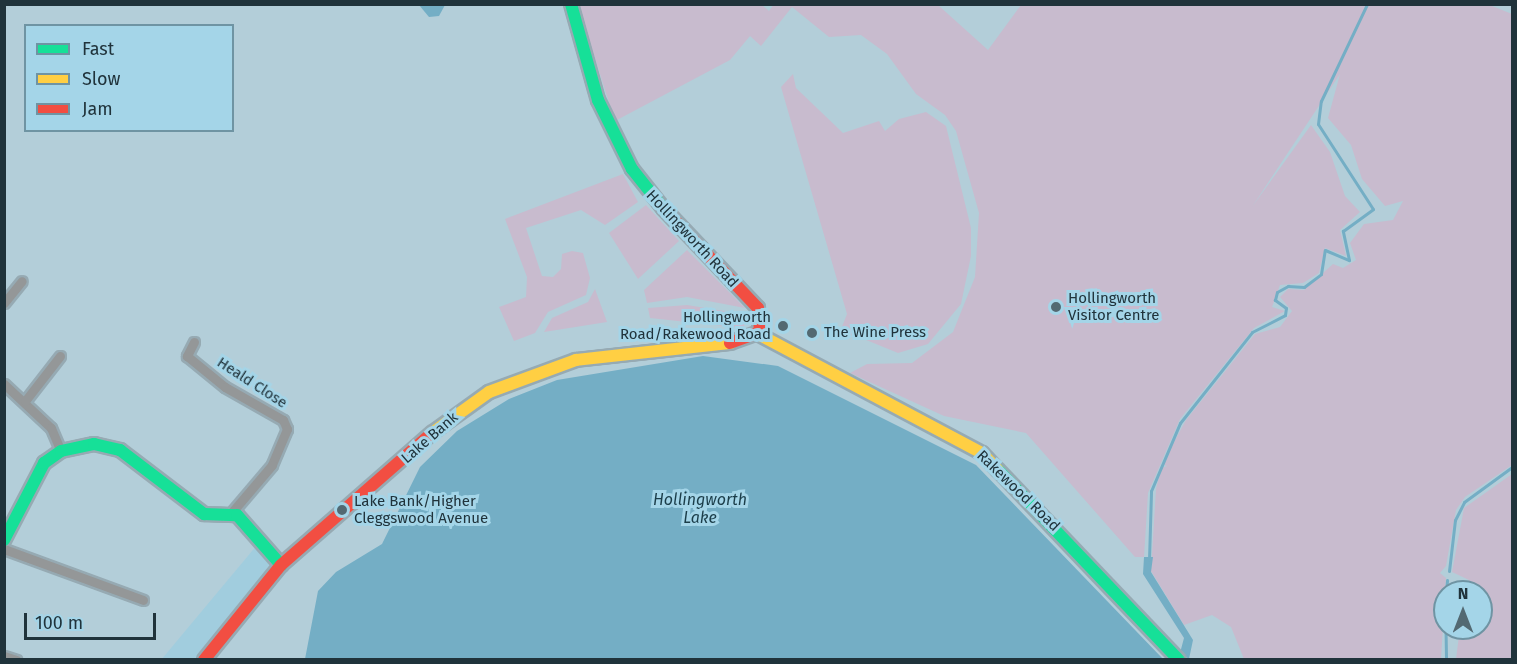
<!DOCTYPE html>
<style>
body{margin:0}
#map{position:relative;width:1517px;height:664px;overflow:hidden;background:#b3ced9;font-family:"Fira Sans",sans-serif}
div>[style]{position:absolute}
[style*='--x']{left:calc(var(--x)*1px);top:calc(var(--y)*1px);width:calc(var(--w)*1px);rotate:calc(var(--a)*1deg)}
.built>*{inset:0;background:#a1cdde}
.green>*{inset:0;background:#c8bbce}
.water>*{inset:0;background:#74aec5}
.stream>*{height:3px;margin:-1.5px;padding:0 1.5px;transform-origin:1.5px;border-radius:1.5px;background:#74aec5}
.roads{filter:drop-shadow(2px 0 #96aab3) drop-shadow(-2px 0 #96aab3) drop-shadow(0 2px #96aab3) drop-shadow(0 -2px #96aab3)}
.street>*{height:9px;margin:-4.5px;padding:0 4.5px;transform-origin:4.5px;border-radius:4.5px;background:#949798}
.fast>*{height:12px;margin:-6px;padding:0 6px;transform-origin:6px;border-radius:6px;background:#16e098}
.slow>*{height:12px;margin:-6px;padding:0 6px;transform-origin:6px;border-radius:6px;background:#ffcf43}
.jam>*{height:12px;margin:-6px;padding:0 6px;transform-origin:6px;border-radius:6px;background:#f24e42}
.dots>*{width:16px;height:16px;translate:-50% -50%;box-sizing:border-box;border:3px solid #a4d5e8;border-radius:50%}
span{translate:-50% -50%;white-space:nowrap;text-align:center;line-height:1.15;-webkit-text-stroke:6px #a4d5e8;paint-order:stroke}
.street-label{font-size:15px;color:#20333b}
.poi-label{font-size:15px;color:#20333b}
.left{translate:0 -50%;text-align:left}
.right{translate:-100% -50%;text-align:right}
.water-label{font-size:16px;color:#1b3d49;font-style:italic}
.frame{position:absolute;inset:0;border:6px solid #20333b;pointer-events:none}
.legend{position:absolute;left:24px;top:24px;width:210px;height:108px;box-sizing:border-box;background:#a4d5e8;border:2px solid #6f94a3;margin:0;padding:8px 10px;list-style:none;font-size:18px;color:#20333b}
.legend li{display:flex;align-items:center;gap:12px;height:30px}
.legend b{width:30px;border:2px solid #6f94a3}
.north{position:absolute;left:1433px;top:580px;width:60px;height:60px;box-sizing:border-box;background:#a4d5e8;border:2px solid #6f94a3;border-radius:50%;rotate:0deg;font-size:16px;font-weight:700;line-height:24px;text-align:center;color:#20333b}
.north::after{content:'';display:block;margin:auto;width:21px;height:27px;background:#536972;clip-path:polygon(50% 0,100% 100%,50% 72%,0 100%)}
.scale{position:absolute;left:24px;top:613px;width:132px;height:27px;box-sizing:border-box;border:3px solid #20333b;border-top:0;padding-left:8px;font-size:18px;line-height:21px;white-space:nowrap;color:#20333b;-webkit-text-stroke:4px #a4d5e8;paint-order:stroke}
</style>
<div id="map">
<div class="built">
<i style="clip-path:polygon(257px 545px,275px 564px,197px 659px,161px 660px)"></i>
</div>
<div class="green">
<i style="clip-path:polygon(761px 4px,769px 11px,774px 4px,938px 5px,988px 50px,1021px 5px,1487px 4px,1512px 14px,1512px 465px,1465px 497px,1456px 510px,1446px 566px,1440px 573px,1446px 578px,1441px 659px,1244px 659px,1231px 627px,1212px 615px,1184px 625px,1151px 571px,1156px 489px,1161px 468px,1167px 466px,1162px 464px,1186px 420px,1255px 334px,1280px 327px,1292px 311px,1280px 297px,1288px 289px,1304px 290px,1333px 264px,1343px 268px,1356px 260px,1350px 243px,1364px 224px,1393px 220px,1403px 201px,1385px 206px,1362px 179px,1351px 145px,1328px 118px,1340px 74px,1252px 207px,1311px 125px,1330px 152px,1345px 196px,1360px 212px,1340px 230px,1346px 256px,1325px 248px,1319px 273px,1303px 283px,1280px 285px,1272px 307px,1285px 311px,1254px 328px,1180px 419px,1148px 493px,1144px 557px,1135px 557px,1026px 433px,944px 416px,850px 373px,867px 364px,912px 363px,953px 332px,975px 277px,979px 213px,956px 131px,945px 115px,916px 94px,887px 54px,861px 35px,829px 37px,792px 7px,761px 46px,750px 36px,730px 60px,615px 121px,578px 5px)"></i>
<i style="clip-path:polygon(793px 74px,796px 88px,843px 133px,879px 121px,885px 131px,899px 119px,926px 112px,946px 126px,971px 228px,971px 256px,961px 304px,928px 344px,898px 353px,854px 335px,838px 337px,847px 314px,781px 87px)"></i>
<i style="clip-path:polygon(623px 174px,638px 202px,605px 225px,581px 210px,526px 228px,542px 276px,553px 277px,561px 269px,562px 254px,572px 251px,583px 253px,590px 278px,586px 295px,548px 312px,535px 333px,514px 341px,499px 307px,526px 297px,527px 277px,505px 219px)"></i>
<i style="clip-path:polygon(646px 205px,679px 241px,638px 279px,609px 233px)"></i>
<i style="clip-path:polygon(687px 250px,745px 308px,687px 297px,647px 303px,644px 290px)"></i>
<i style="clip-path:polygon(595px 289px,607px 322px,544px 332px,552px 318px,588px 302px)"></i>
<i style="clip-path:polygon(687px 305px,749px 315px,743px 328px,650px 318px,648px 308px)"></i>
<i style="clip-path:polygon(1512px 474px,1512px 659px,1456px 659px,1460px 628px,1481px 628px,1481px 592px,1467px 592px,1469px 580px,1452px 572px,1464px 508px)"></i>
</div>
<div class="water">
<i style="clip-path:polygon(419px 5px,419px 4px,445px 5px,439px 16px,429px 17px)"></i>
<i style="clip-path:polygon(703px 356px,778px 366px,976px 465px,1163px 659px,305px 659px,318px 591px,336px 572px,382px 544px,420px 467px,457px 431px,509px 399px,557px 380px)"></i>
<i style="clip-path:polygon(1144px 557px,1153px 557px,1151px 572px,1193px 640px,1189px 659px,1180px 653px,1184px 638px,1143px 574px)"></i>
</div>
<div class="stream">
<i style="--x:1149;--y:560;--w:69;--a:-88.3"></i>
<i style="--x:1151;--y:491;--w:74;--a:-66.9"></i>
<i style="--x:1180;--y:423;--w:116;--a:-51.6"></i>
<i style="--x:1252;--y:332;--w:37;--a:-27"></i>
<i style="--x:1285;--y:315;--w:7;--a:-82"></i>
<i style="--x:1286;--y:308;--w:14;--a:-144"></i>
<i style="--x:1275;--y:300;--w:8;--a:-76"></i>
<i style="--x:1277;--y:292;--w:13;--a:-29"></i>
<i style="--x:1288;--y:286;--w:16;--a:4"></i>
<i style="--x:1304;--y:287;--w:21;--a:-37"></i>
<i style="--x:1321;--y:274;--w:24;--a:-81"></i>
<i style="--x:1325;--y:250;--w:26;--a:23"></i>
<i style="--x:1349;--y:260;--w:30;--a:-102"></i>
<i style="--x:1343;--y:231;--w:37;--a:-36"></i>
<i style="--x:1373;--y:209;--w:101;--a:-122.9"></i>
<i style="--x:1318;--y:124;--w:23;--a:-83"></i>
<i style="--x:1321;--y:101;--w:107;--a:-64.6"></i>
<i style="--x:1449;--y:571;--w:51;--a:-83.3"></i>
<i style="--x:1455;--y:520;--w:20;--a:-63"></i>
<i style="--x:1464;--y:502;--w:59;--a:-36.1"></i>
<i style="--x:1446;--y:592;--w:12;--a:-85"></i>
<i style="--x:1445;--y:600;--w:60;--a:89"></i>
</div>
<div class="roads">
<div class="street">
<i style="--x:4;--y:303;--w:28;--a:-51"></i>
<i style="--x:194;--y:342;--w:16;--a:117"></i>
<i style="--x:187;--y:356;--w:49;--a:39.2"></i>
<i style="--x:225;--y:387;--w:67;--a:29.6"></i>
<i style="--x:283;--y:420;--w:10;--a:66"></i>
<i style="--x:287;--y:429;--w:39;--a:113"></i>
<i style="--x:272;--y:465;--w:62;--a:130.4"></i>
<i style="--x:4;--y:384;--w:64;--a:43.1"></i>
<i style="--x:51;--y:428;--w:25;--a:67"></i>
<i style="--x:25;--y:401;--w:57;--a:-52.1"></i>
<i style="--x:4;--y:549;--w:148;--a:20.1"></i>
<i style="--x:4;--y:656;--w:13;--a:18"></i>
</div>
<div class="fast">
<i style="--x:571;--y:4;--w:100;--a:74.3"></i>
<i style="--x:598;--y:100;--w:77;--a:63.8"></i>
<i style="--x:632;--y:169;--w:50;--a:51.5"></i>
<i style="--x:998;--y:470;--w:262;--a:46.4"></i>
<i style="--x:4;--y:540;--w:87;--a:-62.5"></i>
<i style="--x:44;--y:463;--w:21;--a:-35"></i>
<i style="--x:61;--y:451;--w:34;--a:-12"></i>
<i style="--x:94;--y:444;--w:27;--a:13"></i>
<i style="--x:120;--y:450;--w:106;--a:37.3"></i>
<i style="--x:204;--y:514;--w:33;--a:2"></i>
<i style="--x:237;--y:515;--w:67;--a:48.7"></i>
</div>
<div class="slow">
<i style="--x:758;--y:334;--w:254;--a:28"></i>
<i style="--x:982;--y:453;--w:23;--a:47"></i>
<i style="--x:432;--y:433;--w:70;--a:-35.7"></i>
<i style="--x:489;--y:392;--w:93;--a:-20.2"></i>
<i style="--x:576;--y:360;--w:155;--a:-6.3"></i>
</div>
<div class="jam">
<i style="--x:663;--y:208;--w:138;--a:46.5"></i>
<i style="--x:758;--y:308;--w:24;--a:85"></i>
<i style="--x:760;--y:332;--w:32;--a:160"></i>
<i style="--x:204;--y:660;--w:122;--a:-51"></i>
<i style="--x:281;--y:565;--w:201;--a:-41.2"></i>
</div>
</div>
<div class="dots">
<i style="left:1056px;top:307px;background:#536972"></i>
<i style="left:783px;top:326px;background:#536972"></i>
<i style="left:812px;top:333px;background:#536972"></i>
<i style="left:342px;top:510px;background:#536972"></i>
</div>
<div class="street-label">
<span style="left:692px;top:239px;rotate:47deg">Hollingworth Road</span>
<span style="left:252px;top:383px;rotate:33deg">Heald Close</span>
<span style="left:430px;top:438px;rotate:-41deg">Lake Bank</span>
<span style="left:1018px;top:491px;rotate:44deg">Rakewood Road</span>
</div>
<div class="poi-label">
<span class="left" style="left:1068px;top:307px">Hollingworth<br>Visitor Centre</span>
<span class="right" style="left:771px;top:326px">Hollingworth<br>Road/Rakewood Road</span>
<span class="left" style="left:824px;top:333px">The Wine Press</span>
<span class="left" style="left:354px;top:510px">Lake Bank/Higher<br>Cleggswood Avenue</span>
</div>
<div class="water-label">
<span style="left:700px;top:509px">Hollingworth<br>Lake</span>
</div>
<div class="frame"></div>
<ul class="legend">
<li><b style="height:8px;background:#16e098"></b>Fast</li>
<li><b style="height:8px;background:#ffcf43"></b>Slow</li>
<li><b style="height:8px;background:#f24e42"></b>Jam</li>
</ul>
<div class="north">N</div>
<div class="scale">100 m</div>
</div>
